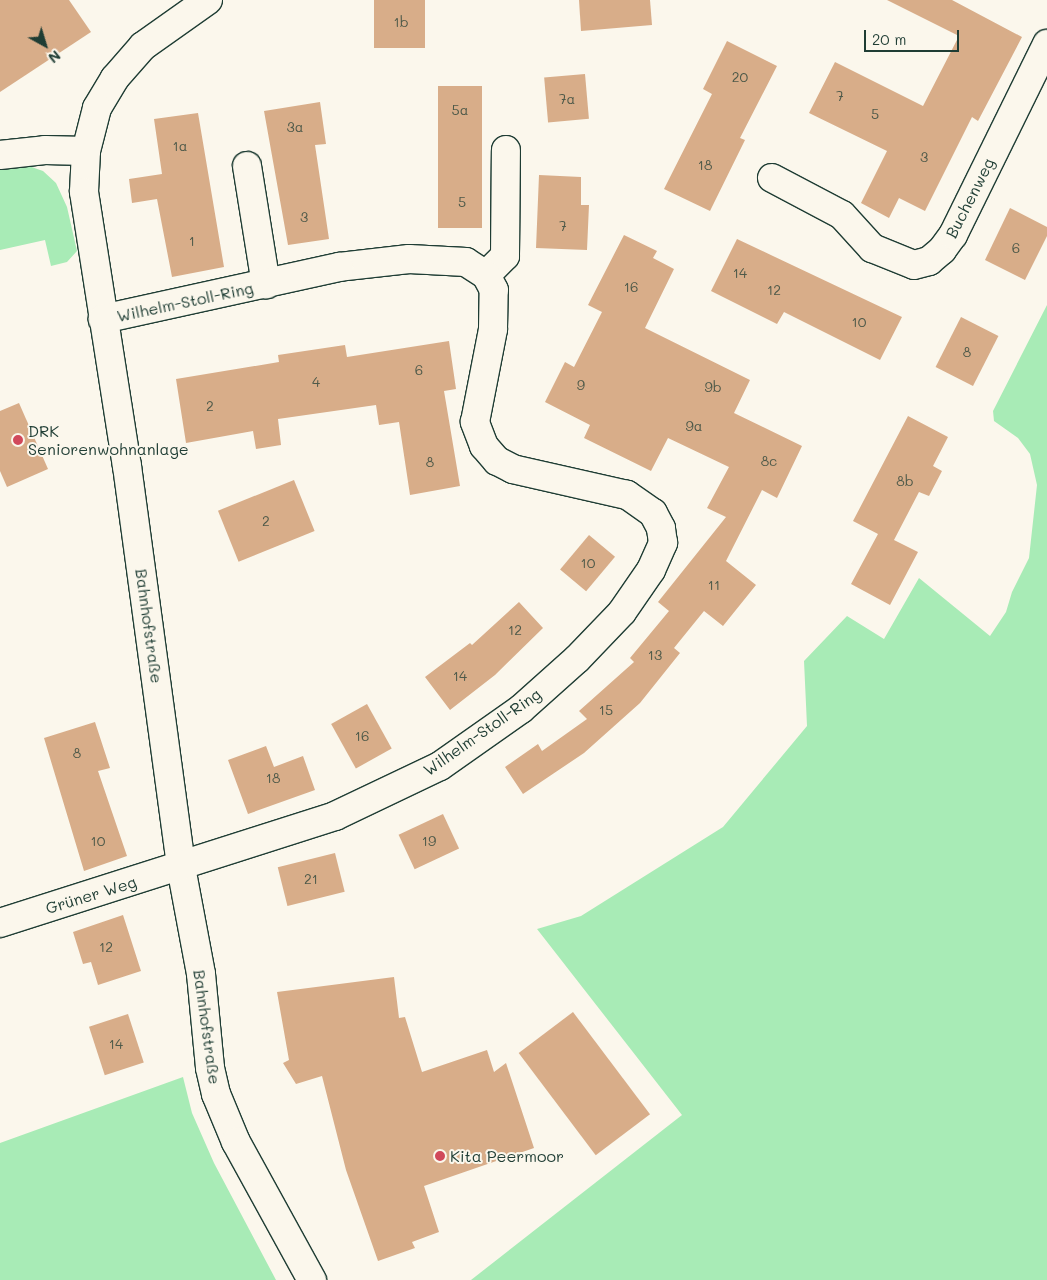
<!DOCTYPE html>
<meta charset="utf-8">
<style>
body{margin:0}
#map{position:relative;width:1047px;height:1280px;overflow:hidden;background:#fbf7ec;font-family:Mali,sans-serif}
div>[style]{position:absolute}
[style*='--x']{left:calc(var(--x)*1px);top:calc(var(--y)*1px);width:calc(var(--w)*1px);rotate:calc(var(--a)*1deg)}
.green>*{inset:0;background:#a8ebb6}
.building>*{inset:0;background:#d8ad89;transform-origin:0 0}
.roads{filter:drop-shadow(1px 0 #1f3d34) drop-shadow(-1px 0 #1f3d34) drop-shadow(0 1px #1f3d34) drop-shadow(0 -1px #1f3d34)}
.minor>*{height:28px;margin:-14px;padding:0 14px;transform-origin:14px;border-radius:14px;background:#fbf7ec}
.dots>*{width:14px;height:14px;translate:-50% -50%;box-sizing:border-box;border:2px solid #fbf7ec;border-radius:50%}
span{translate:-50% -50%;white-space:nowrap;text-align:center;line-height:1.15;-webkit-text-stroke:4px #fbf7ec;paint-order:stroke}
.number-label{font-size:14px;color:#4d5949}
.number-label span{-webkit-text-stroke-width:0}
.street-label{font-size:16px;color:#1f3d34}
.poi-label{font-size:16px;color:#1f3d34}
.left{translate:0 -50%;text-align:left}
.north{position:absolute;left:20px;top:20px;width:50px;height:50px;-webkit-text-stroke:4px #fbf7ec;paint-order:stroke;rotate:141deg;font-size:14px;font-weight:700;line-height:20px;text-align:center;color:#1f3d34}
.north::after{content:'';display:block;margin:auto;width:18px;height:22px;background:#1f3d34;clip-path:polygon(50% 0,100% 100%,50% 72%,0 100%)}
.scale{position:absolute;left:864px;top:30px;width:95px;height:22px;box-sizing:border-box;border:2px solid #1f3d34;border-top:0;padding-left:6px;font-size:15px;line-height:18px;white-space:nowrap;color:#1f3d34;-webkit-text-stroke:4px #fbf7ec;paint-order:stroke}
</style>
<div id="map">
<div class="green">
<i style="clip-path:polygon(23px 164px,43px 171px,56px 183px,67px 207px,77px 251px,67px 262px,51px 266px,45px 240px,0 250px,0 166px)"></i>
<i style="clip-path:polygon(1047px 305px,1047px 1280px,471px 1280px,682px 1115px,537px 929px,581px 916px,723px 827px,807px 726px,804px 661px,847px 616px,884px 639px,919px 578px,990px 636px,1006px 612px,1012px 592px,1029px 558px,1037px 485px,1030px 454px,1018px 438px,994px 421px,993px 411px)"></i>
<i style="clip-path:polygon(183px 1077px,192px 1113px,214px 1163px,276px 1280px,0 1280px,0 1143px)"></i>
</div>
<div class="building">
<i style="clip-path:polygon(0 0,69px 0,91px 32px,0 92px)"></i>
<i style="left:374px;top:0;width:51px;height:48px"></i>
<i style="clip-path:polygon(579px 0,650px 0,652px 25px,581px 31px)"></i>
<i style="clip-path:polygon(887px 0,952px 0,1022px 37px,978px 121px,972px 117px,925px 211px,899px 198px,889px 218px,861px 203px,887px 151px,809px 113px,835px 62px,923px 106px,959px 36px)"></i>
<i style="clip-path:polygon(727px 41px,777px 66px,740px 138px,745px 140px,710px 211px,664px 189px,712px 94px,703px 89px)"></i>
<i style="left:585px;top:74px;width:45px;height:41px;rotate:85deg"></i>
<i style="left:438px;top:86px;width:44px;height:142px"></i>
<i style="clip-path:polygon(320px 102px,326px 144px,315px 145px,329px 239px,288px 245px,264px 111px)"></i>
<i style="clip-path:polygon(198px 113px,224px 267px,172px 277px,157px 199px,132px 203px,129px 179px,162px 174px,154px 119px)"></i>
<i style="clip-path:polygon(539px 175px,581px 177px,581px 205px,589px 205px,587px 250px,536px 248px)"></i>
<i style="clip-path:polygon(1010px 208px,1047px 227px,1047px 236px,1025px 280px,985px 260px)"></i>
<i style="clip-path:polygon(624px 235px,657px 251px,653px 258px,674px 269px,645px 328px,750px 380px,734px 413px,802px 446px,777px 498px,762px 490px,726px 561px,756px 585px,723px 626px,704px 611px,674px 648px,680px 653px,640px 703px,584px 753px,523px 794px,505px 767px,538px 744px,542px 751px,587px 719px,579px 711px,634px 662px,630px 658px,669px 611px,658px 602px,726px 517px,707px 508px,729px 467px,668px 438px,651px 471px,584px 438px,590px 425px,545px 402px,565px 362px,574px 367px,602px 312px,588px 305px)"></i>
<i style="clip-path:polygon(737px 239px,902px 317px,880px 360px,784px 312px,777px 324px,711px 291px)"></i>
<i style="left:961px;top:317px;width:42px;height:56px;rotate:27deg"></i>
<i style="clip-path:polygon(449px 341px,456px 389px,444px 391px,460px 486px,410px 495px,399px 422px,379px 425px,376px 405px,278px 419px,281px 445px,256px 449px,253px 431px,186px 443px,176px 379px,279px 362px,278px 355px,345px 345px,347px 357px)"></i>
<i style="clip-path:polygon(19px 403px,48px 469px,7px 487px,0 471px,0 411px)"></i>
<i style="clip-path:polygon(908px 416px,948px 437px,933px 466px,942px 471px,929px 496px,919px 492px,894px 540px,918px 552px,890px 605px,851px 584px,878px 534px,853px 521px)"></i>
<i style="left:294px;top:480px;width:55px;height:82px;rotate:68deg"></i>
<i style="left:589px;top:535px;width:34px;height:45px;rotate:40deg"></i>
<i style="clip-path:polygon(519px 602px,543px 628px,495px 675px,450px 710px,425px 677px,470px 643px,472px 645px)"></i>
<i style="left:367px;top:704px;width:51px;height:41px;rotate:61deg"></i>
<i style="clip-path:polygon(95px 722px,110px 768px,98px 771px,127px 856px,84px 871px,44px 738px)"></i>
<i style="clip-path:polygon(266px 746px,274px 767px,303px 756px,315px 790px,248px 814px,228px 760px)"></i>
<i style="left:443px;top:814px;width:38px;height:49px;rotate:65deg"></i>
<i style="left:335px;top:853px;width:40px;height:59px;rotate:76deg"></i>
<i style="clip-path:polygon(123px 915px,141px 971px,98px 985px,91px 962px,83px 964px,73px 932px)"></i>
<i style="clip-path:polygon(394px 977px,399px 1018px,405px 1017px,422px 1072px,487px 1050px,494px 1072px,506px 1063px,534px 1148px,424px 1186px,439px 1232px,412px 1242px,415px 1248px,378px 1261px,346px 1170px,322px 1076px,296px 1084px,283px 1063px,289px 1060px,277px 992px)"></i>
<i style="left:573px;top:1012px;width:128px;height:68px;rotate:53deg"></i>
<i style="left:128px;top:1014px;width:51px;height:41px;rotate:72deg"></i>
</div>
<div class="roads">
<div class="minor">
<i style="--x:208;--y:0;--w:80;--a:144.7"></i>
<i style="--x:143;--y:46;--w:43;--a:131.2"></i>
<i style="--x:115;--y:78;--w:35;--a:121"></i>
<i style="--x:97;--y:108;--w:44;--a:104.3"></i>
<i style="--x:86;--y:151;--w:41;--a:92.8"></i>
<i style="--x:84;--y:192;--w:277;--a:81.1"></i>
<i style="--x:127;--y:466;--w:405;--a:82.3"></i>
<i style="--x:181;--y:867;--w:109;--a:79.4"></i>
<i style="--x:201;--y:974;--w:94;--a:84.5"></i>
<i style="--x:210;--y:1068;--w:27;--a:77"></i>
<i style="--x:216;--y:1094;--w:52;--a:67.4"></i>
<i style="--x:236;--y:1142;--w:158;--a:61.2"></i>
<i style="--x:0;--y:155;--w:45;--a:-6.3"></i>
<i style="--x:45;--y:150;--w:41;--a:1.4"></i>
<i style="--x:247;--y:166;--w:120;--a:80.9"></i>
<i style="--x:772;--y:178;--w:79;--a:27.9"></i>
<i style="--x:842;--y:215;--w:45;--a:47.7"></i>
<i style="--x:872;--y:248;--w:45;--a:22"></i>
<i style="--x:914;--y:265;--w:16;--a:-15"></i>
<i style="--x:929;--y:261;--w:17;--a:-40"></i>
<i style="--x:942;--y:250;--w:19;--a:-54"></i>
<i style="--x:953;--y:235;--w:213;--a:-63.8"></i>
<i style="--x:486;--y:275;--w:27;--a:-45"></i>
<i style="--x:505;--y:256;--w:106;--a:-89.5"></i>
<i style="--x:0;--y:923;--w:352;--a:-17.7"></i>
<i style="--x:335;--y:816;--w:116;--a:-25.5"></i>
<i style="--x:440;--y:766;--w:99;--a:-35.1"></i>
<i style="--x:521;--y:709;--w:75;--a:-41.8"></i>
<i style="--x:577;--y:659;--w:65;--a:-46.2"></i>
<i style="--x:622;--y:612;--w:51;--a:-55.4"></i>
<i style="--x:651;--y:570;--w:30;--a:-66"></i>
<i style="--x:663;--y:543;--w:15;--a:-98"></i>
<i style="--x:661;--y:528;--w:17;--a:-118"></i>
<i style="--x:653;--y:513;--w:32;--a:-145"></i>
<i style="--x:627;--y:495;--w:117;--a:-167.2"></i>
<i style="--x:513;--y:469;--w:18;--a:-153"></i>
<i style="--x:497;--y:461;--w:20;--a:-131"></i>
<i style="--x:484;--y:446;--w:26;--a:-111"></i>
<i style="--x:475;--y:422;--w:95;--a:-79"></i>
<i style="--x:493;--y:329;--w:39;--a:-89"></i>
<i style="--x:494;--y:290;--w:17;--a:-118"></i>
<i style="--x:486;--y:275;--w:24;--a:-147"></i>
<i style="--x:466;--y:262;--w:57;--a:-177"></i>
<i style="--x:409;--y:259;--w:70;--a:173.5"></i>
<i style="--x:339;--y:267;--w:242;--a:167.6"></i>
</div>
</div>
<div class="dots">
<i style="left:18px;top:440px;background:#d1495b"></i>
<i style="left:440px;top:1156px;background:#d1495b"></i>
</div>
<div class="number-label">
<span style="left:401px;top:22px">1b</span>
<span style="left:740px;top:77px">20</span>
<span style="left:840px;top:96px">7</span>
<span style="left:567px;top:99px">7a</span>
<span style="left:460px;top:110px">5a</span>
<span style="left:875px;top:114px">5</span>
<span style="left:295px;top:127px">3a</span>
<span style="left:180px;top:146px">1a</span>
<span style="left:924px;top:157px">3</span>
<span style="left:705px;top:165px">18</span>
<span style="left:462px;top:202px">5</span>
<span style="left:304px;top:217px">3</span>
<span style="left:563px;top:226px">7</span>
<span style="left:192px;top:241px">1</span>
<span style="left:1016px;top:248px">6</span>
<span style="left:740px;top:273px">14</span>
<span style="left:631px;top:287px">16</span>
<span style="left:774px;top:290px">12</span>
<span style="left:859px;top:322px">10</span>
<span style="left:967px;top:352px">8</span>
<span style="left:419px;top:370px">6</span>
<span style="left:316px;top:382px">4</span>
<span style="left:581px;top:385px">9</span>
<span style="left:713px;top:387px">9b</span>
<span style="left:210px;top:406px">2</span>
<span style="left:694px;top:426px">9a</span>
<span style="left:769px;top:461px">8c</span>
<span style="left:430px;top:462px">8</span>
<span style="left:905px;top:481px">8b</span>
<span style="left:266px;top:521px">2</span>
<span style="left:588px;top:563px">10</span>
<span style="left:714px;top:585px">11</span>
<span style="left:515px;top:630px">12</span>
<span style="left:655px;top:655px">13</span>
<span style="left:460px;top:676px">14</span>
<span style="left:606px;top:710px">15</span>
<span style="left:362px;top:736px">16</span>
<span style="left:77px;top:753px">8</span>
<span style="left:273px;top:778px">18</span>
<span style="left:98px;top:841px">10</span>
<span style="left:429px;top:841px">19</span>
<span style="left:311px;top:879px">21</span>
<span style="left:106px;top:947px">12</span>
<span style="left:116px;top:1044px">14</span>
</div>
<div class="street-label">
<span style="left:970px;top:198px;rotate:-63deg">Buchenweg</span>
<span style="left:185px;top:302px;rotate:-12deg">Wilhelm-Stoll-Ring</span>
<span style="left:149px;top:626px;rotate:82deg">Bahnhofstraße</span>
<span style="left:482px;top:732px;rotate:-35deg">Wilhelm-Stoll-Ring</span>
<span style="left:91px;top:895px;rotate:-17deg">Grüner Weg</span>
<span style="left:207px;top:1027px;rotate:82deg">Bahnhofstraße</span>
</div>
<div class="poi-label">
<span class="left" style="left:28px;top:440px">DRK<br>Seniorenwohnanlage</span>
<span class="left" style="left:450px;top:1156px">Kita Peermoor</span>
</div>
<div class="north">N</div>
<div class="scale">20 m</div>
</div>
